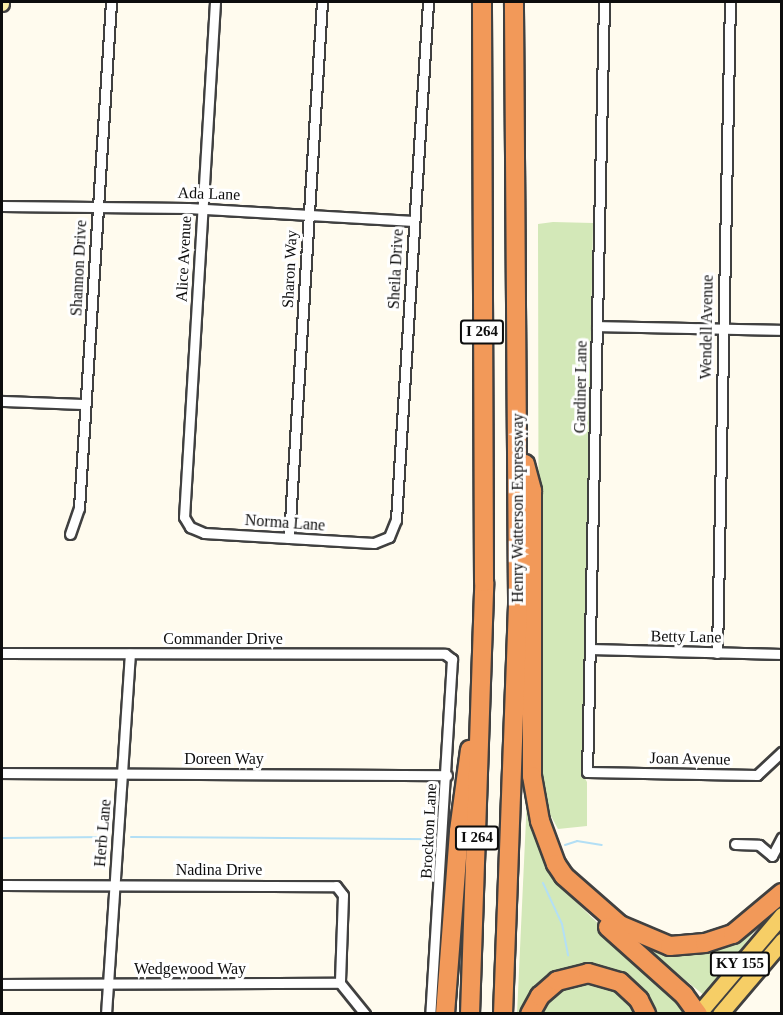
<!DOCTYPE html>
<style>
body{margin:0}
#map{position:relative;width:783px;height:1015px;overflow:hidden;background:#fffbee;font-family:"Times New Roman",serif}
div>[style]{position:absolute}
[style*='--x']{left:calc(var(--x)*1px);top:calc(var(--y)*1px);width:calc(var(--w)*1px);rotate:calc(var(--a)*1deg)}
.green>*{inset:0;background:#d3e8b8}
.stream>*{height:2px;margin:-1px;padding:0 1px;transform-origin:1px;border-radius:1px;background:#b3dff5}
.roads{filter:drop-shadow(2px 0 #404040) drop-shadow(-2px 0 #404040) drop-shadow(0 2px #404040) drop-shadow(0 -2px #404040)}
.street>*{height:9px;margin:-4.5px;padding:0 4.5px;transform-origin:4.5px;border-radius:4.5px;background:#fff}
.secondary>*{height:14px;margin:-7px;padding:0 7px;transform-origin:7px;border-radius:7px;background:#fef1aa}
.primary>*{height:15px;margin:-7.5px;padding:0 7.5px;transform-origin:7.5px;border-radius:7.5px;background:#f6ce66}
.highway>*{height:18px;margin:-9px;padding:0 9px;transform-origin:9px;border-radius:9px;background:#f29959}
span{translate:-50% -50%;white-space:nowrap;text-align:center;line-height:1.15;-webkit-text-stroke:6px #fff;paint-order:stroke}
.shield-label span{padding:2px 4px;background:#fff;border:2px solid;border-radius:4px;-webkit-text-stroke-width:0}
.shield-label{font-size:15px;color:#0d0d0d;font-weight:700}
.street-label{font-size:16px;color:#0d0d0d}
.frame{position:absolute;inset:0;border:3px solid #0d0d0d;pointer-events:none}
</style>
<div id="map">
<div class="green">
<i style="clip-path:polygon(553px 222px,593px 223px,583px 775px,587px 782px,587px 826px,558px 829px,545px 805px,539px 774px,538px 224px)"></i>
<i style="clip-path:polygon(527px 797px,556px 875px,573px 899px,690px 1013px,651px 1013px,587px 968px,526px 1013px,517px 1014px)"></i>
<i style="clip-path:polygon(764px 919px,705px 996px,637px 941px,664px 948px)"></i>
<i style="clip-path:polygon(568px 981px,612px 983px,641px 1014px,536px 1014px,541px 1004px)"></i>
</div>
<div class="stream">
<i style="--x:131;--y:837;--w:306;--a:0.4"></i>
<i style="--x:2;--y:838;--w:105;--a:-0.5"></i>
<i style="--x:565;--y:845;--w:13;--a:-18"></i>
<i style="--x:577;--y:841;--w:25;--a:9"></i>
<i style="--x:543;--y:883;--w:45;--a:65.1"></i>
<i style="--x:562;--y:924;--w:32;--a:79"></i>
</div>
<div class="roads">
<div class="street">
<i style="--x:215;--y:2;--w:516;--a:93.44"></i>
<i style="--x:184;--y:517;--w:12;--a:59"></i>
<i style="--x:190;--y:527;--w:15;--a:23"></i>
<i style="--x:204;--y:533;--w:170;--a:3.4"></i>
<i style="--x:374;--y:543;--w:16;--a:-22"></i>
<i style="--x:389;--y:537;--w:18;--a:-68"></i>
<i style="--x:396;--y:520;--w:519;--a:-86.46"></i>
<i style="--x:604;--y:2;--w:770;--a:91.26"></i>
<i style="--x:587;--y:772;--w:170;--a:1"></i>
<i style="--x:757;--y:775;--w:34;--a:-43"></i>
<i style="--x:2;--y:206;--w:186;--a:0.6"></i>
<i style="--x:188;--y:208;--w:226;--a:3.3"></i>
<i style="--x:597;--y:326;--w:185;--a:1.2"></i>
<i style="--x:2;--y:401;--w:82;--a:2.1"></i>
<i style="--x:70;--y:534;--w:28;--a:-71"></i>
<i style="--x:79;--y:508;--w:507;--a:-86.38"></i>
<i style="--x:289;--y:538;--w:537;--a:-86.48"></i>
<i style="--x:590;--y:649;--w:192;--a:1.5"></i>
<i style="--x:2;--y:653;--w:443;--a:0.1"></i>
<i style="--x:445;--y:654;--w:9;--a:36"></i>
<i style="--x:452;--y:659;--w:356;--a:93.5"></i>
<i style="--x:717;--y:653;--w:651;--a:-88.86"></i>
<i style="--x:2;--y:773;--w:445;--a:0.3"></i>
<i style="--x:735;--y:844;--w:24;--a:2"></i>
<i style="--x:759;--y:845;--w:17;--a:40"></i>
<i style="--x:772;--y:856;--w:21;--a:-62"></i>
<i style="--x:2;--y:885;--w:334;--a:0.2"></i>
<i style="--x:336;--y:886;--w:11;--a:52"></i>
<i style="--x:343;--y:895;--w:88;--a:92"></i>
<i style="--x:340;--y:983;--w:40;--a:51"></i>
<i style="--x:2;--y:984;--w:338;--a:-0.2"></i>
<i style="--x:106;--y:1014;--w:361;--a:-86.2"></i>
</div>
<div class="secondary">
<i style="--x:2;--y:4;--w:2;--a:-90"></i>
</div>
<div class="primary">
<i style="--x:698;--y:1014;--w:130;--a:-49.7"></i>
<i style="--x:720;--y:1014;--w:96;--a:-49.7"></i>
</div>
<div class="highway">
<i style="--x:525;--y:464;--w:28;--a:75"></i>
<i style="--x:532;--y:491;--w:285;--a:90"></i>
<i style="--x:532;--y:776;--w:46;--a:79.9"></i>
<i style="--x:540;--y:821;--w:46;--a:69.6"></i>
<i style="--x:556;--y:864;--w:14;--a:56"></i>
<i style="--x:564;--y:876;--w:74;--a:41.2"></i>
<i style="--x:620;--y:925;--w:54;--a:22.8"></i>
<i style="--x:670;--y:946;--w:35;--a:-5"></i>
<i style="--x:705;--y:943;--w:29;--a:-18"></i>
<i style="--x:733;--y:934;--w:64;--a:-39.9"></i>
<i style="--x:608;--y:927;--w:102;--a:41.8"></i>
<i style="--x:684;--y:995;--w:24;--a:54"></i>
<i style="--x:445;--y:1014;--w:184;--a:-85.6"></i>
<i style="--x:459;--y:831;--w:82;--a:-82.3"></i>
<i style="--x:470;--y:1014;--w:432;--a:-88.1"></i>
<i style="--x:484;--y:582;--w:580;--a:-90.2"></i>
<i style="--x:503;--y:1014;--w:417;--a:-87.9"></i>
<i style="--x:518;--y:597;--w:595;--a:-90.39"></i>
<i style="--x:530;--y:1014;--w:21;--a:-61"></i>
<i style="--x:540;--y:996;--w:23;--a:-41"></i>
<i style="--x:557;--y:981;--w:32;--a:-14"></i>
<i style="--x:588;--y:973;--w:33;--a:16"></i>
<i style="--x:620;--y:982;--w:26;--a:43"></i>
<i style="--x:639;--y:1000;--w:16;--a:63"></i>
</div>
</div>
<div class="shield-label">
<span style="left:482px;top:332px">I 264</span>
<span style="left:477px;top:838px">I 264</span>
<span style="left:740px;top:964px">KY 155</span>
</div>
<div class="street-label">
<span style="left:209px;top:194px;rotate:2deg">Ada Lane</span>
<span style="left:184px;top:259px;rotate:-87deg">Alice Avenue</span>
<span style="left:79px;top:268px;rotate:-87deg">Shannon Drive</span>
<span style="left:290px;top:269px;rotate:-87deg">Sharon Way</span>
<span style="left:396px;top:269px;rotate:-87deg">Sheila Drive</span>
<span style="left:707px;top:327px;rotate:-89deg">Wendell Avenue</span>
<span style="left:581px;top:387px;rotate:-89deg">Gardiner Lane</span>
<span style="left:518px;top:508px;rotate:-90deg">Henry Watterson Expressway</span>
<span style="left:285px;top:523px;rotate:4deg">Norma Lane</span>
<span style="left:686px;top:637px;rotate:1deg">Betty Lane</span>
<span style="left:223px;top:639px">Commander Drive</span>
<span style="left:224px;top:759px">Doreen Way</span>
<span style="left:690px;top:759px;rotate:1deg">Joan Avenue</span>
<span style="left:429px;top:831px;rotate:-87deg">Brockton Lane</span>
<span style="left:103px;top:833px;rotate:-85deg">Herb Lane</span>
<span style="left:219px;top:870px">Nadina Drive</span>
<span style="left:190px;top:969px">Wedgewood Way</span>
</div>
<div class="frame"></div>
</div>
